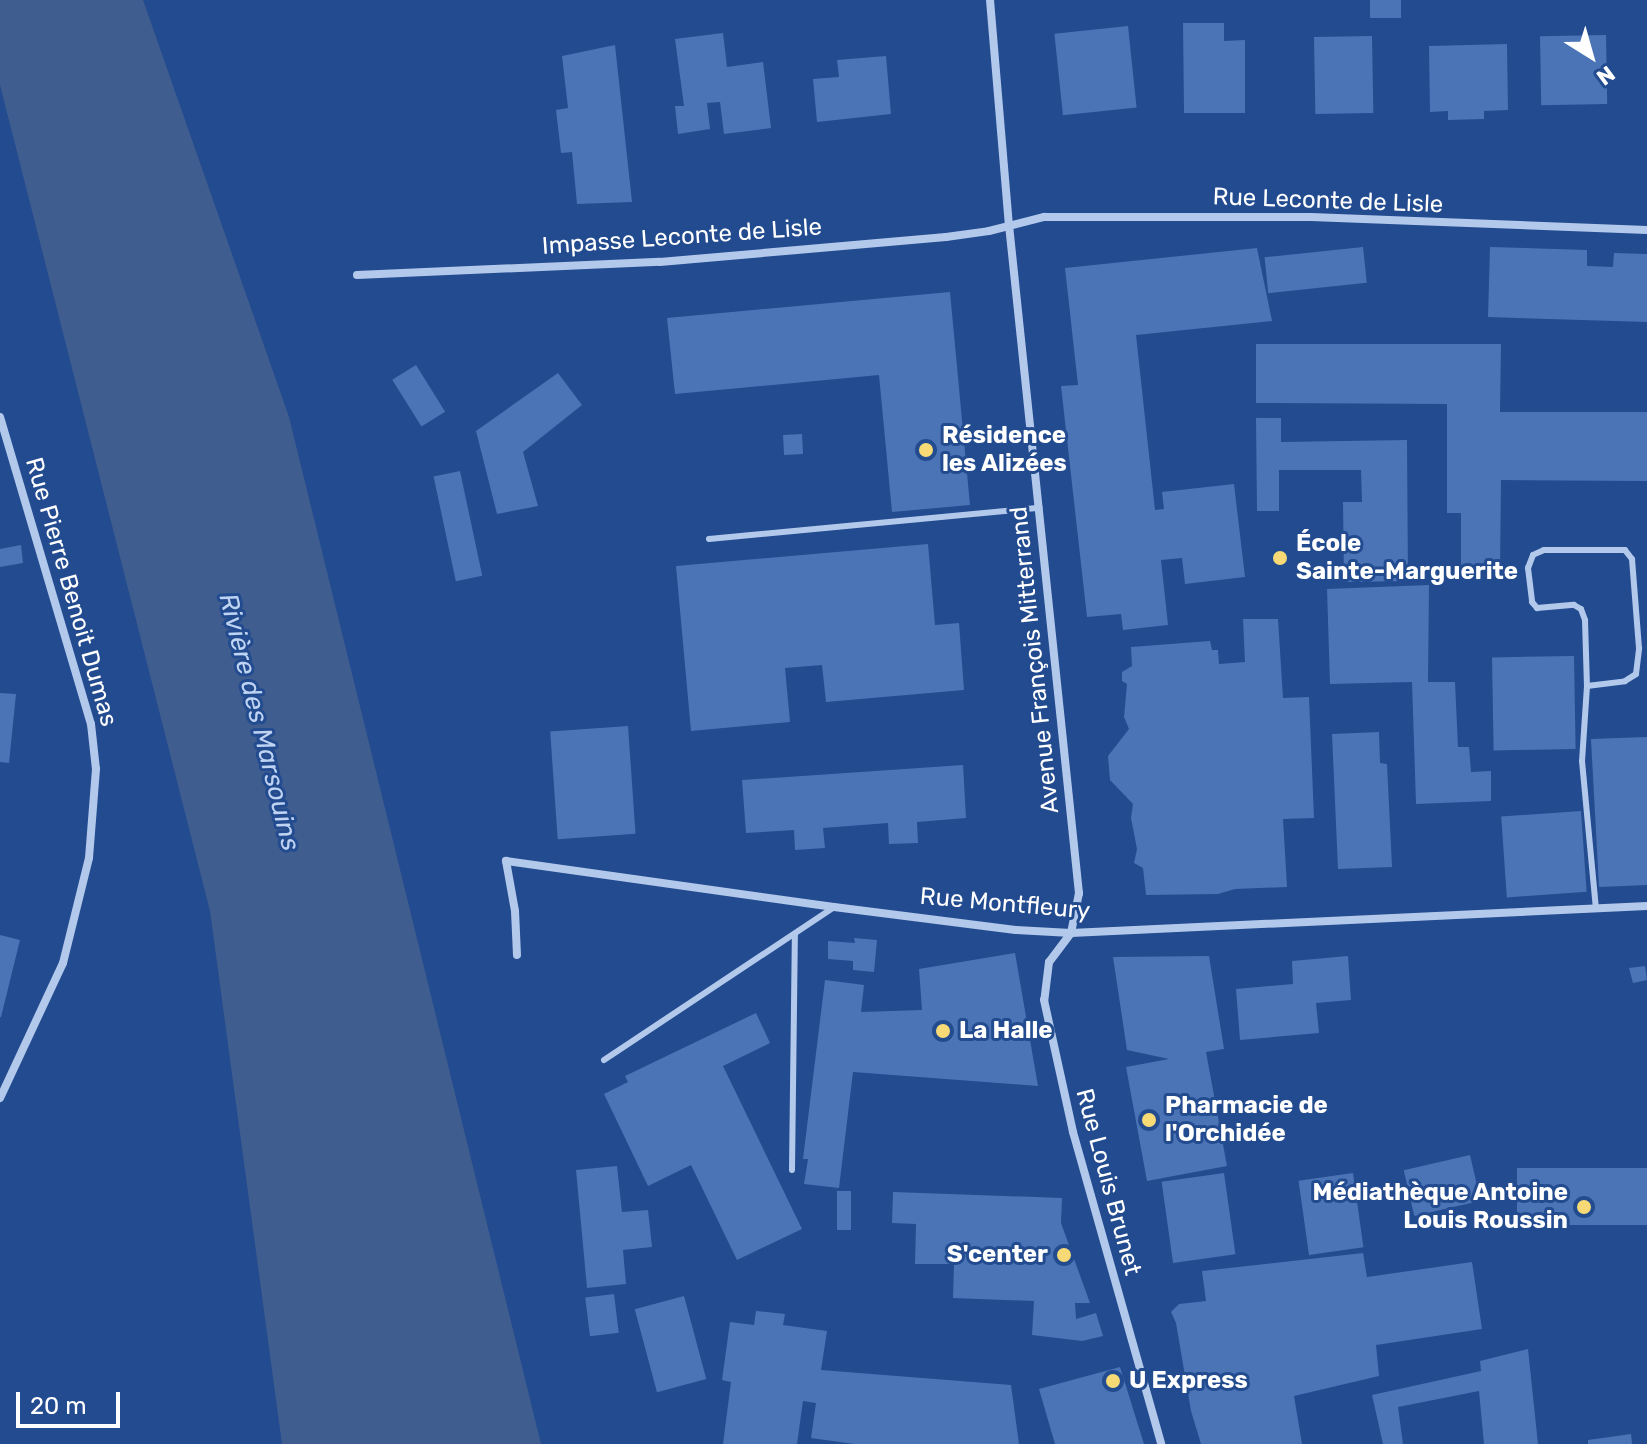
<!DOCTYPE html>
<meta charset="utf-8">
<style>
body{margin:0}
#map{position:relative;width:1647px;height:1444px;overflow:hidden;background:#234b8f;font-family:Rubik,sans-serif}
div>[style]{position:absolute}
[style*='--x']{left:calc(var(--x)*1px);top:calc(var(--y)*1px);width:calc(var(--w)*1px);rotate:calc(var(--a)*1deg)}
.water>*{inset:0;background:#405d8f}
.building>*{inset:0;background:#4b74b6;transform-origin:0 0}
.lane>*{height:6px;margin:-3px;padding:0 3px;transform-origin:3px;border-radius:3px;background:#b3c9ec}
.street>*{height:8px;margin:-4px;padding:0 4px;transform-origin:4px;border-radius:4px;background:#b3c9ec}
.dots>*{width:22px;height:22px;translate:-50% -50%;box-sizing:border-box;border:4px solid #234b8f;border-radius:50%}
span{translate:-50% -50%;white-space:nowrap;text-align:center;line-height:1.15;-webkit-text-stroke:6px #234b8f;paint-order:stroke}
.street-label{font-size:24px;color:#fff}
.poi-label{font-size:24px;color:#fff;font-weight:700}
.left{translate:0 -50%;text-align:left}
.right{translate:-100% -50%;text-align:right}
.water-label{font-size:26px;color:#bfd4f3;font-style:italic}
.north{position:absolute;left:1551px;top:16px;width:80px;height:80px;-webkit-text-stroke:6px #234b8f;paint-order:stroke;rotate:143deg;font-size:22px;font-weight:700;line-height:32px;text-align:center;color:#fff}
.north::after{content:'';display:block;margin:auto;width:28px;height:36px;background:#fff;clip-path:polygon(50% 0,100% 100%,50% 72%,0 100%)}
.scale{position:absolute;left:16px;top:1392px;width:104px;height:36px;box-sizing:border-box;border:4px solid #fff;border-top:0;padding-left:10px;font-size:24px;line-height:28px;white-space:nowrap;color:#fff;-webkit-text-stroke:6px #234b8f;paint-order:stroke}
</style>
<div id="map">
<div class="water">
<i style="clip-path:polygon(0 0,143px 0,289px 417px,541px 1444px,282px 1444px,210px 911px,0 85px)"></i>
</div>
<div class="building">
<i style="left:1370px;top:0;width:31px;height:18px"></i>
<i style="clip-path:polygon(1183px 23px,1224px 23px,1224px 41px,1245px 40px,1245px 113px,1184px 113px)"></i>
<i style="left:1128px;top:26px;width:82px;height:74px;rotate:84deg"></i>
<i style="clip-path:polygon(723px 33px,727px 67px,763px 62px,771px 128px,724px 134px,720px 102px,707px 103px,710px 129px,678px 134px,675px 106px,684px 106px,675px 39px)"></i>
<i style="left:1606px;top:35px;width:69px;height:66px;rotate:89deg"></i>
<i style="left:1372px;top:36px;width:77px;height:58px;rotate:89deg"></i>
<i style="clip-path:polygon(1507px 44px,1508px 110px,1484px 111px,1484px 119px,1448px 120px,1448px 111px,1430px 112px,1429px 46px)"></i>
<i style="clip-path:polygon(615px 45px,632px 202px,577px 204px,572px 152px,561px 153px,556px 110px,568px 108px,562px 56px)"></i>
<i style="clip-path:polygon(886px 56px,891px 114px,817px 122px,813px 79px,839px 77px,837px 60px)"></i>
<i style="left:1363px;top:247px;width:36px;height:99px;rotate:84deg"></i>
<i style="clip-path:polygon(1490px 247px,1587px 250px,1587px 266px,1613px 267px,1614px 253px,1647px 254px,1647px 322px,1488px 317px)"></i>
<i style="clip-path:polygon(1257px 248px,1272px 321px,1136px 335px,1155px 510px,1164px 509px,1162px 492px,1234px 484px,1245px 577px,1185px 584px,1182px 558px,1161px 560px,1168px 625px,1123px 630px,1121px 614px,1087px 617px,1061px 386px,1078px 385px,1065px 268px)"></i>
<i style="clip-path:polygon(950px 292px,970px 505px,892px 512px,879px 375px,675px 394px,667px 318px)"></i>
<i style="clip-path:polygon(1256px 344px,1501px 344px,1500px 412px,1647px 412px,1647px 481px,1501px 480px,1500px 571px,1461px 571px,1461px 513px,1447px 513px,1447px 404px,1256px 403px)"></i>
<i style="left:416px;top:365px;width:55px;height:28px;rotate:58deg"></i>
<i style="clip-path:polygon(558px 373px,582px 405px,523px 452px,538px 506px,497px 514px,476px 431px)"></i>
<i style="clip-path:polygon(1256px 418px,1281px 418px,1281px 442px,1407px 440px,1408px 581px,1344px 582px,1343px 502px,1362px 502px,1361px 470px,1279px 470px,1279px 511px,1257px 511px)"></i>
<i style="left:802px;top:434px;width:20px;height:19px;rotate:87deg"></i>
<i style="left:460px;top:471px;width:107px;height:27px;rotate:78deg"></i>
<i style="clip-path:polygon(928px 544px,935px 625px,959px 623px,964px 690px,826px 702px,822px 665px,785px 668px,790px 722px,691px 731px,676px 566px)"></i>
<i style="clip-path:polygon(21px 545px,23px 563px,0 567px,0 549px)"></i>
<i style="clip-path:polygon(1429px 585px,1428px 682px,1455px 682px,1458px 747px,1469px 747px,1471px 772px,1491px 771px,1491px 801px,1416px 804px,1412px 682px,1330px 684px,1327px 589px)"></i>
<i style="clip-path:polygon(1243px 619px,1278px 619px,1283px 698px,1309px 697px,1314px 818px,1283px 819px,1287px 887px,1235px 889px,1218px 894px,1146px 895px,1143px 868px,1134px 863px,1137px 849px,1131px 818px,1133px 804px,1110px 780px,1108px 756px,1129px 729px,1124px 717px,1127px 684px,1122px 681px,1122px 672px,1132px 666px,1131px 647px,1210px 641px,1212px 650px,1218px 650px,1219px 664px,1245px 662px)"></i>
<i style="left:1574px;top:656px;width:93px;height:82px;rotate:89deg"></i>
<i style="clip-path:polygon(0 693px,16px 694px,9px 763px,0 762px)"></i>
<i style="left:628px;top:726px;width:108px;height:78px;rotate:86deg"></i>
<i style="clip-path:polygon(1379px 732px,1380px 763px,1387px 764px,1392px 867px,1338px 869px,1332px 734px)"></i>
<i style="clip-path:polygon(1647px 737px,1647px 885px,1599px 887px,1591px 739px)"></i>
<i style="clip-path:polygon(963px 765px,966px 818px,917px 822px,918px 843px,889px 844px,888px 823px,823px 828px,825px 848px,795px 850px,794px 830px,746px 833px,742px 780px)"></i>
<i style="left:1581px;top:811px;width:81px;height:80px;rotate:86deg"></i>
<i style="clip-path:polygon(0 935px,20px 940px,1px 1017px,0 1017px)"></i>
<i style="clip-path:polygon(854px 938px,877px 940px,874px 972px,853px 970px,853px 961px,828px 959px,828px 941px,855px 943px)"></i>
<i style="clip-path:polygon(1015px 953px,1038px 1086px,853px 1072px,839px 1188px,804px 1184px,808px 1159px,803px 1159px,825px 980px,864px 985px,861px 1012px,922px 1010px,919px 969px)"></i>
<i style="clip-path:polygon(1209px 956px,1224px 1049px,1206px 1052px,1227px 1166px,1147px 1181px,1126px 1067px,1169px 1059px,1127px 1050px,1113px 957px)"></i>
<i style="clip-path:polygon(1348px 956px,1351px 1000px,1316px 1003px,1319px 1033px,1240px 1040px,1236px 989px,1293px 984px,1292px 961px)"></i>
<i style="clip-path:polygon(1645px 966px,1647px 980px,1633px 983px,1629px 968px)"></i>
<i style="clip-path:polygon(756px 1013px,770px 1043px,723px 1066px,802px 1229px,737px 1260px,691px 1165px,648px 1186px,604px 1094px,628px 1082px,625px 1076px)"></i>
<i style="left:1470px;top:1155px;width:47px;height:68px;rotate:77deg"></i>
<i style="clip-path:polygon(617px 1166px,622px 1212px,648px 1210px,652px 1247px,623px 1250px,626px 1284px,587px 1288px,576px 1170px)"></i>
<i style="left:1647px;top:1168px;width:57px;height:130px;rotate:90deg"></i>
<i style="left:1224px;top:1173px;width:82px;height:63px;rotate:82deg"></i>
<i style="left:1353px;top:1173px;width:75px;height:55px;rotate:82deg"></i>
<i style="left:837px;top:1191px;width:14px;height:39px"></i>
<i style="clip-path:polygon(893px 1192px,1062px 1198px,1061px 1223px,1090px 1303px,1075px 1303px,1076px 1319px,1096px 1313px,1103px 1336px,1082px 1341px,1032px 1335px,1034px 1301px,953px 1298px,954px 1264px,915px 1264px,916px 1224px,892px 1223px)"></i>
<i style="clip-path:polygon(1363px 1253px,1367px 1277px,1472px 1262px,1482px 1329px,1376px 1345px,1379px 1376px,1294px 1396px,1302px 1444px,1201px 1444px,1191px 1411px,1176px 1323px,1171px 1312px,1179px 1304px,1206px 1301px,1202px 1271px)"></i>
<i style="left:614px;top:1294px;width:39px;height:29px;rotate:83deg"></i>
<i style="left:684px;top:1296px;width:86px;height:51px;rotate:75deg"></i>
<i style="clip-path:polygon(756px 1311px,785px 1314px,783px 1325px,827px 1331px,821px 1370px,1011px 1385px,1019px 1444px,854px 1444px,811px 1438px,816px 1403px,803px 1401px,797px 1444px,723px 1444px,731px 1382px,722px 1380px,730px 1322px,754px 1325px)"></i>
<i style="clip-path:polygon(1528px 1349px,1538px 1444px,1484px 1444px,1479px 1391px,1398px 1407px,1403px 1444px,1383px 1444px,1372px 1395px,1481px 1371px,1480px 1361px)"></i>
<i style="clip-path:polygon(1120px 1367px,1144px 1444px,1055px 1444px,1039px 1389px)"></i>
<i style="clip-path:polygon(1631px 1434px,1632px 1444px,1588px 1444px,1588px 1440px)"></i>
</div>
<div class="lane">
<i style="--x:709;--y:539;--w:332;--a:-5.4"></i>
<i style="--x:1587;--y:686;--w:38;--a:-7"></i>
<i style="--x:1625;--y:681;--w:13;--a:-32"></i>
<i style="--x:1636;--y:674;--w:26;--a:-83"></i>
<i style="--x:1639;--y:648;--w:89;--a:-94.5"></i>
<i style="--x:1632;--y:559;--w:11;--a:-128"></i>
<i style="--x:1625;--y:550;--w:81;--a:180"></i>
<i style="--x:1544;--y:550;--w:12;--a:156"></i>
<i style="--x:1533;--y:555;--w:14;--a:111"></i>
<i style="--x:1528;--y:568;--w:34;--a:83"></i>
<i style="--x:1532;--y:602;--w:8;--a:50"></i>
<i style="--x:1537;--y:608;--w:37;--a:-5"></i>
<i style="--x:1574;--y:605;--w:8;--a:30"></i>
<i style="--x:1581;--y:609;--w:12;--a:70"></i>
<i style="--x:1585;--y:620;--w:66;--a:88.3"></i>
<i style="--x:1587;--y:686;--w:75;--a:93.8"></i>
<i style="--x:1582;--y:761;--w:148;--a:84.6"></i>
<i style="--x:604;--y:1060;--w:276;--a:-33.6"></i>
<i style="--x:792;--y:1170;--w:236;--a:-89.3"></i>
</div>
<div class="street">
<i style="--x:990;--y:0;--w:226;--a:85.2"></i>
<i style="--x:1009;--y:225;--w:672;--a:84.02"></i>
<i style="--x:1079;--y:893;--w:41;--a:101.3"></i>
<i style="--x:1071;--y:933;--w:36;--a:127"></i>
<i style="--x:1049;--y:962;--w:38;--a:97"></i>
<i style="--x:1044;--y:1000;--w:135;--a:77.6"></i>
<i style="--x:1073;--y:1132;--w:324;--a:74.2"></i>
<i style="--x:357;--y:275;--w:303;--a:-2.5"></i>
<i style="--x:660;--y:262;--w:287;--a:-5"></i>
<i style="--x:946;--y:237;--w:43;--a:-7.9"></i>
<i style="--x:989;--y:231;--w:57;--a:-14.3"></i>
<i style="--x:1044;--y:217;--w:267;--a:0"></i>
<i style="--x:1311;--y:217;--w:336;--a:2.2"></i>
<i style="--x:0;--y:417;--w:320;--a:73.5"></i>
<i style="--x:91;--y:724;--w:45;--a:83.7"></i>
<i style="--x:96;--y:769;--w:89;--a:94.5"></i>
<i style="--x:89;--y:858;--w:108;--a:103.9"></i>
<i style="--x:63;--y:963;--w:149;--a:115"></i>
<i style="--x:517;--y:955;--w:44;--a:-92.6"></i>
<i style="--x:515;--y:911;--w:51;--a:-100.2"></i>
<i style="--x:506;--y:861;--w:331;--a:8"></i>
<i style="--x:834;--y:907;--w:183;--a:7.2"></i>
<i style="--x:1016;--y:930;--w:55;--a:3.1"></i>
<i style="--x:1071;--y:933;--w:577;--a:-2.68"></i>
</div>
<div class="dots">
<i style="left:926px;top:450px;background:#f7da76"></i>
<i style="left:1280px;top:558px;background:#f7da76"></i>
<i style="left:943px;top:1031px;background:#f7da76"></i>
<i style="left:1149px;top:1120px;background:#f7da76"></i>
<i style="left:1584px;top:1207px;background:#f7da76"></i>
<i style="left:1064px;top:1255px;background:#f7da76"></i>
<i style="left:1113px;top:1381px;background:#f7da76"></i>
</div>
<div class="street-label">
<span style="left:1328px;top:201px;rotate:2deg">Rue Leconte de Lisle</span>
<span style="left:682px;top:237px;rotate:-4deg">Impasse Leconte de Lisle</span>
<span style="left:71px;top:592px;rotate:74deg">Rue Pierre Benoit Dumas</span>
<span style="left:1035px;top:660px;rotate:-96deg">Avenue François Mitterrand</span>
<span style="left:1005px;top:904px;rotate:5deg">Rue Montfleury</span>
<span style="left:1108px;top:1182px;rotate:75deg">Rue Louis Brunet</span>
</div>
<div class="poi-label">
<span class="left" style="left:942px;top:450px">Résidence<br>les Alizées</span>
<span class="left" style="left:1296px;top:558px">École<br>Sainte-Marguerite</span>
<span class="left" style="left:959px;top:1031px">La Halle</span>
<span class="left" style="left:1165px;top:1120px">Pharmacie de<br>l'Orchidée</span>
<span class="right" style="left:1568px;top:1207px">Médiathèque Antoine<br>Louis Roussin</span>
<span class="right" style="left:1048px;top:1255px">S'center</span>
<span class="left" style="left:1129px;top:1381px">U Express</span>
</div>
<div class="water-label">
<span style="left:259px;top:722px;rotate:76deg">Rivière des Marsouins</span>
</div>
<div class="north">N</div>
<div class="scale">20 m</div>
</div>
